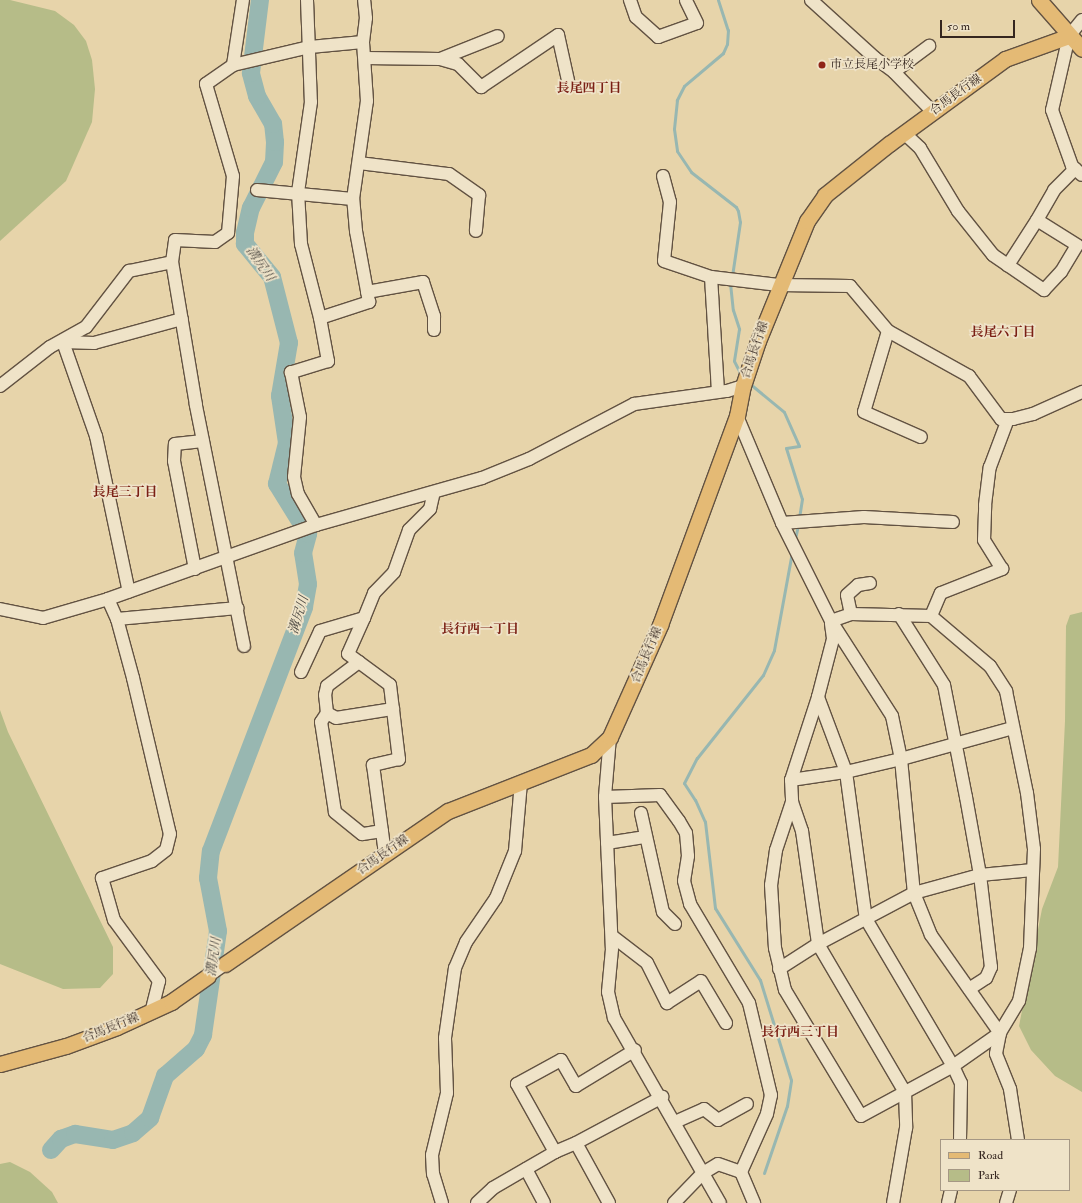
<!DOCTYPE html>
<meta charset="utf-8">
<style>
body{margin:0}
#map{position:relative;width:1082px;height:1203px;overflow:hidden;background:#e7d4aa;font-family:"IM FELL Double Pica","Noto Serif JP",serif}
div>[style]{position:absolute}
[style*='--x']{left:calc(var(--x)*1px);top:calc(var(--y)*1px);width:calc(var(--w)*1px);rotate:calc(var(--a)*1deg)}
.green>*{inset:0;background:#b6bc88}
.stream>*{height:3px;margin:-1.5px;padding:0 1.5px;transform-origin:1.5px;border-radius:1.5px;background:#98b7b1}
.river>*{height:18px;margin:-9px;padding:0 9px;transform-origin:9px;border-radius:9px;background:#98b7b1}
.roads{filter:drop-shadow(1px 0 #625242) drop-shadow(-1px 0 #625242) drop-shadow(0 1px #625242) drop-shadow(0 -1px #625242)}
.minor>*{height:12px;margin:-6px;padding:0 6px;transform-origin:6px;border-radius:6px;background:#efe3c8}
.major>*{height:15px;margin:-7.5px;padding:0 7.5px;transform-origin:7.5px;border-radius:7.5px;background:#e4ba75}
.dots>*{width:11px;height:11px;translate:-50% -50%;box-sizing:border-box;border:2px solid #efe3c8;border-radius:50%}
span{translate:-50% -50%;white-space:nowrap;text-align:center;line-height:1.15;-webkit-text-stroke:3.5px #efe3c8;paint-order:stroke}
.poi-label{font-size:12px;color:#35261f}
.left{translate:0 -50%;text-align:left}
.street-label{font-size:12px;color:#35261f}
.neighbourhood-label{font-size:13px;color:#7a1f14;font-weight:700}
.water-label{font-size:13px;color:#4e4a44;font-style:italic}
.legend{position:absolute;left:940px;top:1139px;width:130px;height:52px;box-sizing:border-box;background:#efe3c8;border:1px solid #a59784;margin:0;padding:5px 7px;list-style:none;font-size:12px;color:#35261f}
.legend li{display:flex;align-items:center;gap:8px;height:20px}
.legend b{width:20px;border:1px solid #a59784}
.scale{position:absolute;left:940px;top:20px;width:75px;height:18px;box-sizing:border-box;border:2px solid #35261f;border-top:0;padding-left:5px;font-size:12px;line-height:14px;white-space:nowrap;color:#35261f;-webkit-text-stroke:3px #efe3c8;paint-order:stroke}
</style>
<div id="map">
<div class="green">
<i style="clip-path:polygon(0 0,10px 0,55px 11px,74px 25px,86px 41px,92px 60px,95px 89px,92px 122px,66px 181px,0 241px)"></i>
<i style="clip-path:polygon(1082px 612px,1082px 1092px,1055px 1076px,1031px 1050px,1019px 1026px,1042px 909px,1058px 867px,1065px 721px,1066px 626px,1070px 615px)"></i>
<i style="clip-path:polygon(0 710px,8px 732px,113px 947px,113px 974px,100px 988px,63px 989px,0 964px)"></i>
<i style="clip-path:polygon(10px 1162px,30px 1172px,52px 1192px,58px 1203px,0 1203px,0 1164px)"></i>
</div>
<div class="stream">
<i style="--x:718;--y:0;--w:32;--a:72"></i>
<i style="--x:728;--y:30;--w:14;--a:94"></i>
<i style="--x:727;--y:44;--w:10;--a:114"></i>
<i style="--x:723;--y:53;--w:51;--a:139.8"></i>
<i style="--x:684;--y:86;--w:16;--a:117"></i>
<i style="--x:677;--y:100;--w:29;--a:96"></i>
<i style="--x:674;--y:129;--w:22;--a:82"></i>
<i style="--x:677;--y:151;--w:25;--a:56"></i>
<i style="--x:691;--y:172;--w:57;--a:37.9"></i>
<i style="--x:736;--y:207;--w:4;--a:63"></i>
<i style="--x:738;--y:211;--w:11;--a:80"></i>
<i style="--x:740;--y:222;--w:55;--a:98.4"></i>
<i style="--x:730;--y:283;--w:27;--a:84"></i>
<i style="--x:733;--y:310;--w:20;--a:72"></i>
<i style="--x:739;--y:329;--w:32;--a:99"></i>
<i style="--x:734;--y:361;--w:18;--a:63"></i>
<i style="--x:749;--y:383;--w:45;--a:39.6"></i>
<i style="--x:784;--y:412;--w:37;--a:66"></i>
<i style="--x:799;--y:446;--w:13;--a:171"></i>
<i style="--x:786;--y:448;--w:53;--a:72.6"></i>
<i style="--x:802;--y:499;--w:20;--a:99"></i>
<i style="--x:795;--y:539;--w:14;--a:-78"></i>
<i style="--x:764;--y:1173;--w:71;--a:-71.1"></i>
<i style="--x:787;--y:1106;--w:26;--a:-81"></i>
<i style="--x:791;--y:1080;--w:105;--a:-107.2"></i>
<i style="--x:760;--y:980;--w:85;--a:-122"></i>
<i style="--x:715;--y:908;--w:87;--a:-96.6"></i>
<i style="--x:705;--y:822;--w:24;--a:-114"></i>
<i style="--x:695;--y:800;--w:20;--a:-123"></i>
<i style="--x:684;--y:783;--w:28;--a:-63"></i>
<i style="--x:697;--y:758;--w:106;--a:-51.5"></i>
<i style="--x:763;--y:675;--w:27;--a:-66"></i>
<i style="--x:774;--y:650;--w:100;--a:-79.6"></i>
</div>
<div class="river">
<i style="--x:51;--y:1150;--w:15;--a:-48"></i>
<i style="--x:61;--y:1139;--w:15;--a:-20"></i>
<i style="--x:75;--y:1134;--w:38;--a:9"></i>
<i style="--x:113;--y:1140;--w:21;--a:-19"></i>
<i style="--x:133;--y:1133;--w:23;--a:-41"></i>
<i style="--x:150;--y:1118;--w:45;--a:-70.3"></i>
<i style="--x:165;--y:1076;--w:41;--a:-41.1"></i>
<i style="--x:196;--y:1049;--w:16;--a:-63"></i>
<i style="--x:203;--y:1035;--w:105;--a:-81.8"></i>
<i style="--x:218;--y:931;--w:54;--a:-100.7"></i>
<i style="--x:208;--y:878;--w:27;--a:-84"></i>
<i style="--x:211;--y:851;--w:261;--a:-69.1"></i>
<i style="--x:304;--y:607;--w:23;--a:-80"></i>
<i style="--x:308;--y:584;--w:31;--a:-99"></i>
<i style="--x:303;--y:553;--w:20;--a:-75"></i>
<i style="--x:308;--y:534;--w:59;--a:-121.8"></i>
<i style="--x:277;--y:484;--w:42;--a:-76.3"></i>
<i style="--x:287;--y:443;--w:48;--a:-98.5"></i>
<i style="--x:280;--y:396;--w:54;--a:-80.4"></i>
<i style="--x:289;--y:343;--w:68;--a:-104.4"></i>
<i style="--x:272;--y:277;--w:43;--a:-129.3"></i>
<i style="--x:245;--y:244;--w:11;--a:-90"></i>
<i style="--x:245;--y:233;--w:26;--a:-77"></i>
<i style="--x:251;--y:208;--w:51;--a:-63.4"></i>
<i style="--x:274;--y:162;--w:20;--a:-87"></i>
<i style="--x:275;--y:142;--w:18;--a:-96"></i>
<i style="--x:273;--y:124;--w:32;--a:-120"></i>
<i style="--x:257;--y:96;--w:24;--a:-105"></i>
<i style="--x:251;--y:73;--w:74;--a:-83"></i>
</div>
<div class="roads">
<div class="minor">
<i style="--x:307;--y:0;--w:102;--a:87.8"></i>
<i style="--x:311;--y:102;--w:91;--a:98.2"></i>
<i style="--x:298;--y:192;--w:52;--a:86.7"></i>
<i style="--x:301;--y:244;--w:76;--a:75.6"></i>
<i style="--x:320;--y:318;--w:44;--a:79.5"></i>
<i style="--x:328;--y:361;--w:39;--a:163"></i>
<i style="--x:291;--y:372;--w:46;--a:78.7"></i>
<i style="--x:300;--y:417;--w:60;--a:95.7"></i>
<i style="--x:294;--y:477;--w:17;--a:77"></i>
<i style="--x:298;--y:494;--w:36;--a:60"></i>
<i style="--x:630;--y:0;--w:18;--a:71"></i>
<i style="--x:636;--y:17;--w:30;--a:42"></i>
<i style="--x:658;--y:37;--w:41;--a:-19.7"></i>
<i style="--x:697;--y:23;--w:25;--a:-116"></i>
<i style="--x:811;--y:0;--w:86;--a:42.2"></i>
<i style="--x:875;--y:58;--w:24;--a:36"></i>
<i style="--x:894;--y:72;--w:56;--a:45.7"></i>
<i style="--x:1082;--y:20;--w:21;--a:129"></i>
<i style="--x:1069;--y:36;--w:76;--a:102.9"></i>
<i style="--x:1052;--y:110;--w:59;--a:70.3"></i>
<i style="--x:1072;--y:166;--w:13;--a:42"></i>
<i style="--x:365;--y:58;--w:75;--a:0.8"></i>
<i style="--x:440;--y:59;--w:62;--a:-21.6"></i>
<i style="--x:440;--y:59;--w:19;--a:16"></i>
<i style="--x:458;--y:64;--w:33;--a:45"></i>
<i style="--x:481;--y:87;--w:93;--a:-34"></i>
<i style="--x:558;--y:35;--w:51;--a:77.6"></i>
<i style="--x:233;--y:65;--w:66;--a:-81.3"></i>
<i style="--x:894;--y:72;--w:44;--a:-36.6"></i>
<i style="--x:904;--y:133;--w:22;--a:43"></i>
<i style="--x:920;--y:148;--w:74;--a:58.9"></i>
<i style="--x:958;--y:211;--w:56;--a:51.5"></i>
<i style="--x:993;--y:255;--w:62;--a:34.5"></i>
<i style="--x:1044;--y:290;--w:25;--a:-47"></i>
<i style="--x:1061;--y:272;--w:31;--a:-59"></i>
<i style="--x:1077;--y:245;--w:47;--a:-148"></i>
<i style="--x:1037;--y:220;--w:54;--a:122.8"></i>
<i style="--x:359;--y:163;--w:91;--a:7"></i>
<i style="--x:449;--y:174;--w:37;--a:35"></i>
<i style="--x:479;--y:195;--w:36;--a:95"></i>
<i style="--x:663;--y:176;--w:27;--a:75"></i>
<i style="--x:670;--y:202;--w:59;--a:95.8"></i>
<i style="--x:664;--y:261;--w:50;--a:18.8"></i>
<i style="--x:711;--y:277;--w:68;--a:6.7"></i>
<i style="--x:779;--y:285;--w:71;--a:0.8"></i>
<i style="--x:850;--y:286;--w:59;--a:49.8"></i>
<i style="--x:888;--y:331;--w:93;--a:29.1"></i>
<i style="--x:969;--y:376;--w:54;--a:53.3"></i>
<i style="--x:1001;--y:419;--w:12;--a:0"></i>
<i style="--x:1013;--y:419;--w:21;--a:-14"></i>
<i style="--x:1033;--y:414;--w:54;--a:-24.2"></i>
<i style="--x:257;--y:190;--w:96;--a:5.4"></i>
<i style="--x:1037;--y:220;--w:34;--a:-60"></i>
<i style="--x:1054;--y:190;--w:30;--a:-45"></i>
<i style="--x:711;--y:277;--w:115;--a:86.5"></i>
<i style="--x:367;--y:292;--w:57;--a:-10.1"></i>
<i style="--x:423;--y:282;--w:36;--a:72"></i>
<i style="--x:434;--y:316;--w:14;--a:90"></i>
<i style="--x:320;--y:318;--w:52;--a:-18.1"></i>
<i style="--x:369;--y:302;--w:72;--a:-100.4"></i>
<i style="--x:356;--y:231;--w:32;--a:-95"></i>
<i style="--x:353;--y:199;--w:99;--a:-81.9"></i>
<i style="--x:367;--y:101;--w:59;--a:-93.9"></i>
<i style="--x:363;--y:42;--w:24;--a:-83"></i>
<i style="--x:366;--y:18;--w:18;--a:-96"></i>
<i style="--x:888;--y:331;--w:84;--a:106.5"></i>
<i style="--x:864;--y:412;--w:62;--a:23.7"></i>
<i style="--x:63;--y:342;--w:100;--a:70.7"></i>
<i style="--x:96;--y:436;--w:159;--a:78.1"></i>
<i style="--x:63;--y:342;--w:31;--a:2"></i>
<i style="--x:94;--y:343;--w:91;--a:-15.3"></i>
<i style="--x:0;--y:386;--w:63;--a:-38"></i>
<i style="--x:50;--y:347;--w:41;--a:-29.1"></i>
<i style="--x:86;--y:327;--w:71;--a:-52.5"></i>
<i style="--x:129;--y:271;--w:44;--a:-11.8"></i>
<i style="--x:737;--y:416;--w:116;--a:67.2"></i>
<i style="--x:782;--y:523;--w:110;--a:63.4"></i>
<i style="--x:831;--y:621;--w:113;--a:57.3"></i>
<i style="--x:892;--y:716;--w:44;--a:78.2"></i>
<i style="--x:901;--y:759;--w:135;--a:84.5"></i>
<i style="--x:914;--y:893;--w:45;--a:68"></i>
<i style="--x:931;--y:935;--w:120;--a:54.9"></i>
<i style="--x:782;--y:523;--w:82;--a:-4.2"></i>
<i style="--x:864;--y:517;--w:89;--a:3.2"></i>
<i style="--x:195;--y:569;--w:110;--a:-101"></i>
<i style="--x:174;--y:461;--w:17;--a:-87"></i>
<i style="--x:175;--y:444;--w:28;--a:-6"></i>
<i style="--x:108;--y:599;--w:22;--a:66"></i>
<i style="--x:117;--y:619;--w:61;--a:74.8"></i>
<i style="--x:133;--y:678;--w:160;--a:76.7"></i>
<i style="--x:170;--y:834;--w:16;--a:104"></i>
<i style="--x:166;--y:850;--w:18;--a:142"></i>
<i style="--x:152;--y:861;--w:53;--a:161.2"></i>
<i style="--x:102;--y:878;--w:44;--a:74.1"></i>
<i style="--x:114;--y:920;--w:76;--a:53.6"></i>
<i style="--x:159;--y:981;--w:32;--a:104"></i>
<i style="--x:0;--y:609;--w:44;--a:11.8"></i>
<i style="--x:43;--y:618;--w:68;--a:-16.3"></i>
<i style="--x:108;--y:599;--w:221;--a:-19.6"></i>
<i style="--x:316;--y:525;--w:173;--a:-15.8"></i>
<i style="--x:482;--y:478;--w:51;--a:-22"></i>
<i style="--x:529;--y:459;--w:119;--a:-27.6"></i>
<i style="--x:634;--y:404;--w:94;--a:-8"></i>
<i style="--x:727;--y:391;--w:17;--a:-17"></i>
<i style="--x:851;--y:614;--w:19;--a:-102"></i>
<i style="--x:847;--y:595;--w:15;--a:-42"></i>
<i style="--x:858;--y:585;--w:12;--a:-9"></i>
<i style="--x:899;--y:614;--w:84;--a:57.6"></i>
<i style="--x:944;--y:685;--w:114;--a:78.9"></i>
<i style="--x:966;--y:797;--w:79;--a:79.8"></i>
<i style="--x:980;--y:875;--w:93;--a:83.2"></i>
<i style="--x:991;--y:967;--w:12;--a:114"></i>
<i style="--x:986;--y:978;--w:20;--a:147"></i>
<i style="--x:931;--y:616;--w:25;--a:-67"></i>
<i style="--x:941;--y:593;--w:66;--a:-21.5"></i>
<i style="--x:1002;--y:569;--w:34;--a:-122"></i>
<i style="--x:984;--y:540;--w:35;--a:-88"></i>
<i style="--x:985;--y:505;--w:38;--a:-83"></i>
<i style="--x:990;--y:467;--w:51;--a:-69.4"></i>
<i style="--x:364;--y:618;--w:39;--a:114"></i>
<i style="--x:348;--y:654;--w:52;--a:36.4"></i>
<i style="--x:390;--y:685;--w:75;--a:83.1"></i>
<i style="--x:399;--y:759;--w:27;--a:167"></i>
<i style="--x:373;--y:765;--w:90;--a:82.3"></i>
<i style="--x:117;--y:619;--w:121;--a:-5.2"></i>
<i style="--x:831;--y:621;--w:21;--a:-19"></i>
<i style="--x:851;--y:614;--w:80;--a:1.4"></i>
<i style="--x:931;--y:616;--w:77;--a:40.3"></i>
<i style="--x:990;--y:666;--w:30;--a:57"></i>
<i style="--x:1006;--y:691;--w:104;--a:78.4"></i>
<i style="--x:1027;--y:793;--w:56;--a:82.9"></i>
<i style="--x:1034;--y:849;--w:99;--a:92.3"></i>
<i style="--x:1030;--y:948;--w:54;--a:101.7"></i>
<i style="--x:1019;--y:1001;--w:37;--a:121"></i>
<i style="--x:1000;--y:1033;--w:21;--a:101"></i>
<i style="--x:996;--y:1054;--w:38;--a:68"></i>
<i style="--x:1010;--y:1089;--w:52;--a:81.1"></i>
<i style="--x:831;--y:624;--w:15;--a:82"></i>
<i style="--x:833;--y:639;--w:60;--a:104.5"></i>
<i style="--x:818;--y:697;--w:87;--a:108"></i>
<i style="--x:791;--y:780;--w:22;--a:87"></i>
<i style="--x:792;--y:802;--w:31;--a:71"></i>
<i style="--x:802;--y:831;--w:114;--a:81.9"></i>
<i style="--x:818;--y:944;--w:172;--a:59.6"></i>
<i style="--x:905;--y:1092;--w:36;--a:88"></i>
<i style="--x:906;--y:1128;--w:76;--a:99.8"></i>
<i style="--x:244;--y:646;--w:246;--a:-101.3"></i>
<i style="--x:196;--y:405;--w:145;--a:-99.5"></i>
<i style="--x:172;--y:262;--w:22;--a:-82"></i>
<i style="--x:175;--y:240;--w:40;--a:2.9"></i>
<i style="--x:215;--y:242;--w:16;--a:-35"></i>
<i style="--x:228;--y:233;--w:57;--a:-85"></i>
<i style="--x:233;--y:176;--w:96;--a:-106.4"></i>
<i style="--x:206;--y:84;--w:33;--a:-35"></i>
<i style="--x:233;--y:65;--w:79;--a:-13.2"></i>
<i style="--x:310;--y:47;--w:53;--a:-5.4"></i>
<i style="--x:301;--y:672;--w:45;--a:-65.1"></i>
<i style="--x:320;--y:631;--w:46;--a:-16.5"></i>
<i style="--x:364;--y:618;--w:27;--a:-68"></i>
<i style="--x:374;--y:593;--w:29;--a:-46"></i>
<i style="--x:394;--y:572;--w:45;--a:-70.3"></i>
<i style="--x:409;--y:530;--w:30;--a:-45"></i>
<i style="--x:430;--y:509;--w:17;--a:-77"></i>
<i style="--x:818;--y:697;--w:80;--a:69.5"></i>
<i style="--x:846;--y:772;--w:148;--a:82.3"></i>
<i style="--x:866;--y:919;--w:171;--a:59.4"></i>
<i style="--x:953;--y:1066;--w:19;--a:65"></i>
<i style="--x:961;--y:1083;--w:57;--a:91"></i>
<i style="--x:327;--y:713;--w:18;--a:-96"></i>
<i style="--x:325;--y:695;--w:9;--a:-77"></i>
<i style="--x:327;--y:686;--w:40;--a:-37"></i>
<i style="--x:610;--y:737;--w:60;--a:94.8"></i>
<i style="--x:605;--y:797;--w:152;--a:87.4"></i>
<i style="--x:612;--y:949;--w:43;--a:95.3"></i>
<i style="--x:608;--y:992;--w:27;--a:77"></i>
<i style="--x:614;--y:1018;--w:213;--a:60.2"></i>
<i style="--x:791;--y:780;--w:56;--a:-8.3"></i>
<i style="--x:846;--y:772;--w:57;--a:-13.3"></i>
<i style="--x:901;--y:759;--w:116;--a:-15.5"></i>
<i style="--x:605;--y:797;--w:55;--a:-2.1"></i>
<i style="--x:660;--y:795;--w:32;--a:54"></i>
<i style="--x:679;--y:821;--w:14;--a:60"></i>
<i style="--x:686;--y:833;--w:23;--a:85"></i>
<i style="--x:688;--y:856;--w:25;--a:99"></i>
<i style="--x:684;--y:881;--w:24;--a:75"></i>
<i style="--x:690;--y:904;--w:115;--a:59.2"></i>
<i style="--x:749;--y:1003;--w:95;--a:76.6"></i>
<i style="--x:771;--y:1095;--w:19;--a:102"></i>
<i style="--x:767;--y:1114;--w:64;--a:114.1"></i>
<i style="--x:741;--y:1172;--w:34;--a:67"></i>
<i style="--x:792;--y:802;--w:51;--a:108.4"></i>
<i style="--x:776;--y:850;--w:35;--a:98"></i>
<i style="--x:771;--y:885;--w:63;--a:86.4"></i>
<i style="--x:775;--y:948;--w:43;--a:76.6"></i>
<i style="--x:785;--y:990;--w:147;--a:58.9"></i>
<i style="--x:861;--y:1116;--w:105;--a:-28.5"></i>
<i style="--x:953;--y:1066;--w:57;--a:-35.1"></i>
<i style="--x:641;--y:813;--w:101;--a:77.5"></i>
<i style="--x:663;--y:912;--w:17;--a:45"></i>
<i style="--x:382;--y:831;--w:20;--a:171"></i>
<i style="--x:362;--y:834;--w:35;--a:-141"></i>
<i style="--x:335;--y:812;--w:91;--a:-98.8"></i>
<i style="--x:321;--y:722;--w:11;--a:-56"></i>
<i style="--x:327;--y:713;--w:10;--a:29"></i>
<i style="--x:336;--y:718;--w:58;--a:-9"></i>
<i style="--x:607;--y:843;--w:39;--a:-9"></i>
<i style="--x:612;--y:936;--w:44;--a:37.6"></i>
<i style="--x:647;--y:963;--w:45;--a:63.4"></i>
<i style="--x:667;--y:1003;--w:40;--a:-32.9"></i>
<i style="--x:701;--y:981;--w:49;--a:59.2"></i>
<i style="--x:779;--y:969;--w:46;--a:-32.7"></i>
<i style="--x:818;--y:944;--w:109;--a:-28"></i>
<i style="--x:914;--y:893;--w:68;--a:-15.3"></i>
<i style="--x:980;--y:875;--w:53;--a:-5.4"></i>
<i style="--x:208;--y:976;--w:21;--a:-35"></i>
<i style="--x:675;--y:1122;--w:32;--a:-24"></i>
<i style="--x:704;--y:1109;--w:18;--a:38"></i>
<i style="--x:718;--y:1120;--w:33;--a:-29"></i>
<i style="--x:576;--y:1143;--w:23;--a:157"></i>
<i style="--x:555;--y:1152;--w:78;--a:-119.2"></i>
<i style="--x:517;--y:1084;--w:50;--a:-28.6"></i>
<i style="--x:561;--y:1060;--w:30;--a:60"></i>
<i style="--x:576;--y:1086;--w:69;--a:-31.4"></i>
<i style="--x:526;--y:1169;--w:38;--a:62"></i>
<i style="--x:442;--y:1203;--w:30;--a:-107"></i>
<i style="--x:433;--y:1174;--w:19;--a:-93"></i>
<i style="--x:432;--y:1155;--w:64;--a:-76.4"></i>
<i style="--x:447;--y:1093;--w:55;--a:-92.1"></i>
<i style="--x:445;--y:1038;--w:71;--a:-81.9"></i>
<i style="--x:455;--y:968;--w:28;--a:-67"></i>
<i style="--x:466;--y:942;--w:53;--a:-55.7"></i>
<i style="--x:496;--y:898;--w:51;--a:-68"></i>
<i style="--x:515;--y:851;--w:68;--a:-85"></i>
<i style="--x:477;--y:1203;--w:22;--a:-43"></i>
<i style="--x:493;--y:1188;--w:72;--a:-30.1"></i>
<i style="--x:609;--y:1203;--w:68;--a:-118.8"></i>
<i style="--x:576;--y:1143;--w:98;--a:-28.1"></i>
<i style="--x:674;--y:1203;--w:42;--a:-46"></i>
<i style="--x:703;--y:1173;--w:17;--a:-31"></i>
<i style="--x:718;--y:1164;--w:24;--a:19"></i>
<i style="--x:948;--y:1203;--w:13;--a:-77"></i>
<i style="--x:1006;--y:1203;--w:14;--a:-73"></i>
</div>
<div class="major">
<i style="--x:1039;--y:0;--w:65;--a:48.7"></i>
<i style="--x:225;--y:964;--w:270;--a:-34.5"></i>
<i style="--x:448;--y:811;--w:154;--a:-21.4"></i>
<i style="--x:591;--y:755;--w:26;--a:-43"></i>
<i style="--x:610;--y:737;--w:123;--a:-65.9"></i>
<i style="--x:660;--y:625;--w:223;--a:-69.8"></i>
<i style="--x:737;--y:416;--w:31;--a:-79"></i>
<i style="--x:743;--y:386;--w:47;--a:-71.6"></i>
<i style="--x:758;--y:341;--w:130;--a:-67.8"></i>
<i style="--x:807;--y:221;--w:32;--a:-55"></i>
<i style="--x:825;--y:195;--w:82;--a:-38.6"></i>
<i style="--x:889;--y:144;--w:144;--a:-36.2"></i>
<i style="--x:1005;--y:59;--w:68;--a:-19.8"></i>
<i style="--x:0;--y:1064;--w:68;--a:-15.3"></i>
<i style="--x:66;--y:1046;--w:54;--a:-20.4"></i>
<i style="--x:117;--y:1027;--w:60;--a:-24.8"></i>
<i style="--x:171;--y:1002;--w:45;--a:-35.1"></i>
</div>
</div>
<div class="dots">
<i style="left:822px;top:65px;background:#8f2418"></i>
</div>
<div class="poi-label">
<span class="left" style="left:830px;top:65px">市立長尾小学校</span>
</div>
<div class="street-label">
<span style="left:956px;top:95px;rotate:-36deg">合馬長行線</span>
<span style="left:755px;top:350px;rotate:-71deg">合馬長行線</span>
<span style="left:647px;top:655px;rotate:-67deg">合馬長行線</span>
<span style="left:383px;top:855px;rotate:-35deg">合馬長行線</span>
<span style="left:111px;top:1028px;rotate:-22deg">合馬長行線</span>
</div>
<div class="neighbourhood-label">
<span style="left:589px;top:88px">長尾四丁目</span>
<span style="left:1003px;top:332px">長尾六丁目</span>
<span style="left:125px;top:492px">長尾三丁目</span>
<span style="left:480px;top:629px">長行西一丁目</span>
<span style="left:800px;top:1032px">長行西三丁目</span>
</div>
<div class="water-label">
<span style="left:260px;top:264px;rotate:55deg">溝尻川</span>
<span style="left:299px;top:615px;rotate:-73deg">溝尻川</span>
<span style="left:214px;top:957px;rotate:-82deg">溝尻川</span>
</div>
<ul class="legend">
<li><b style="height:5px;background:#e4ba75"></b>Road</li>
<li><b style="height:11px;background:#b6bc88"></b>Park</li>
</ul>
<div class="scale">50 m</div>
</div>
